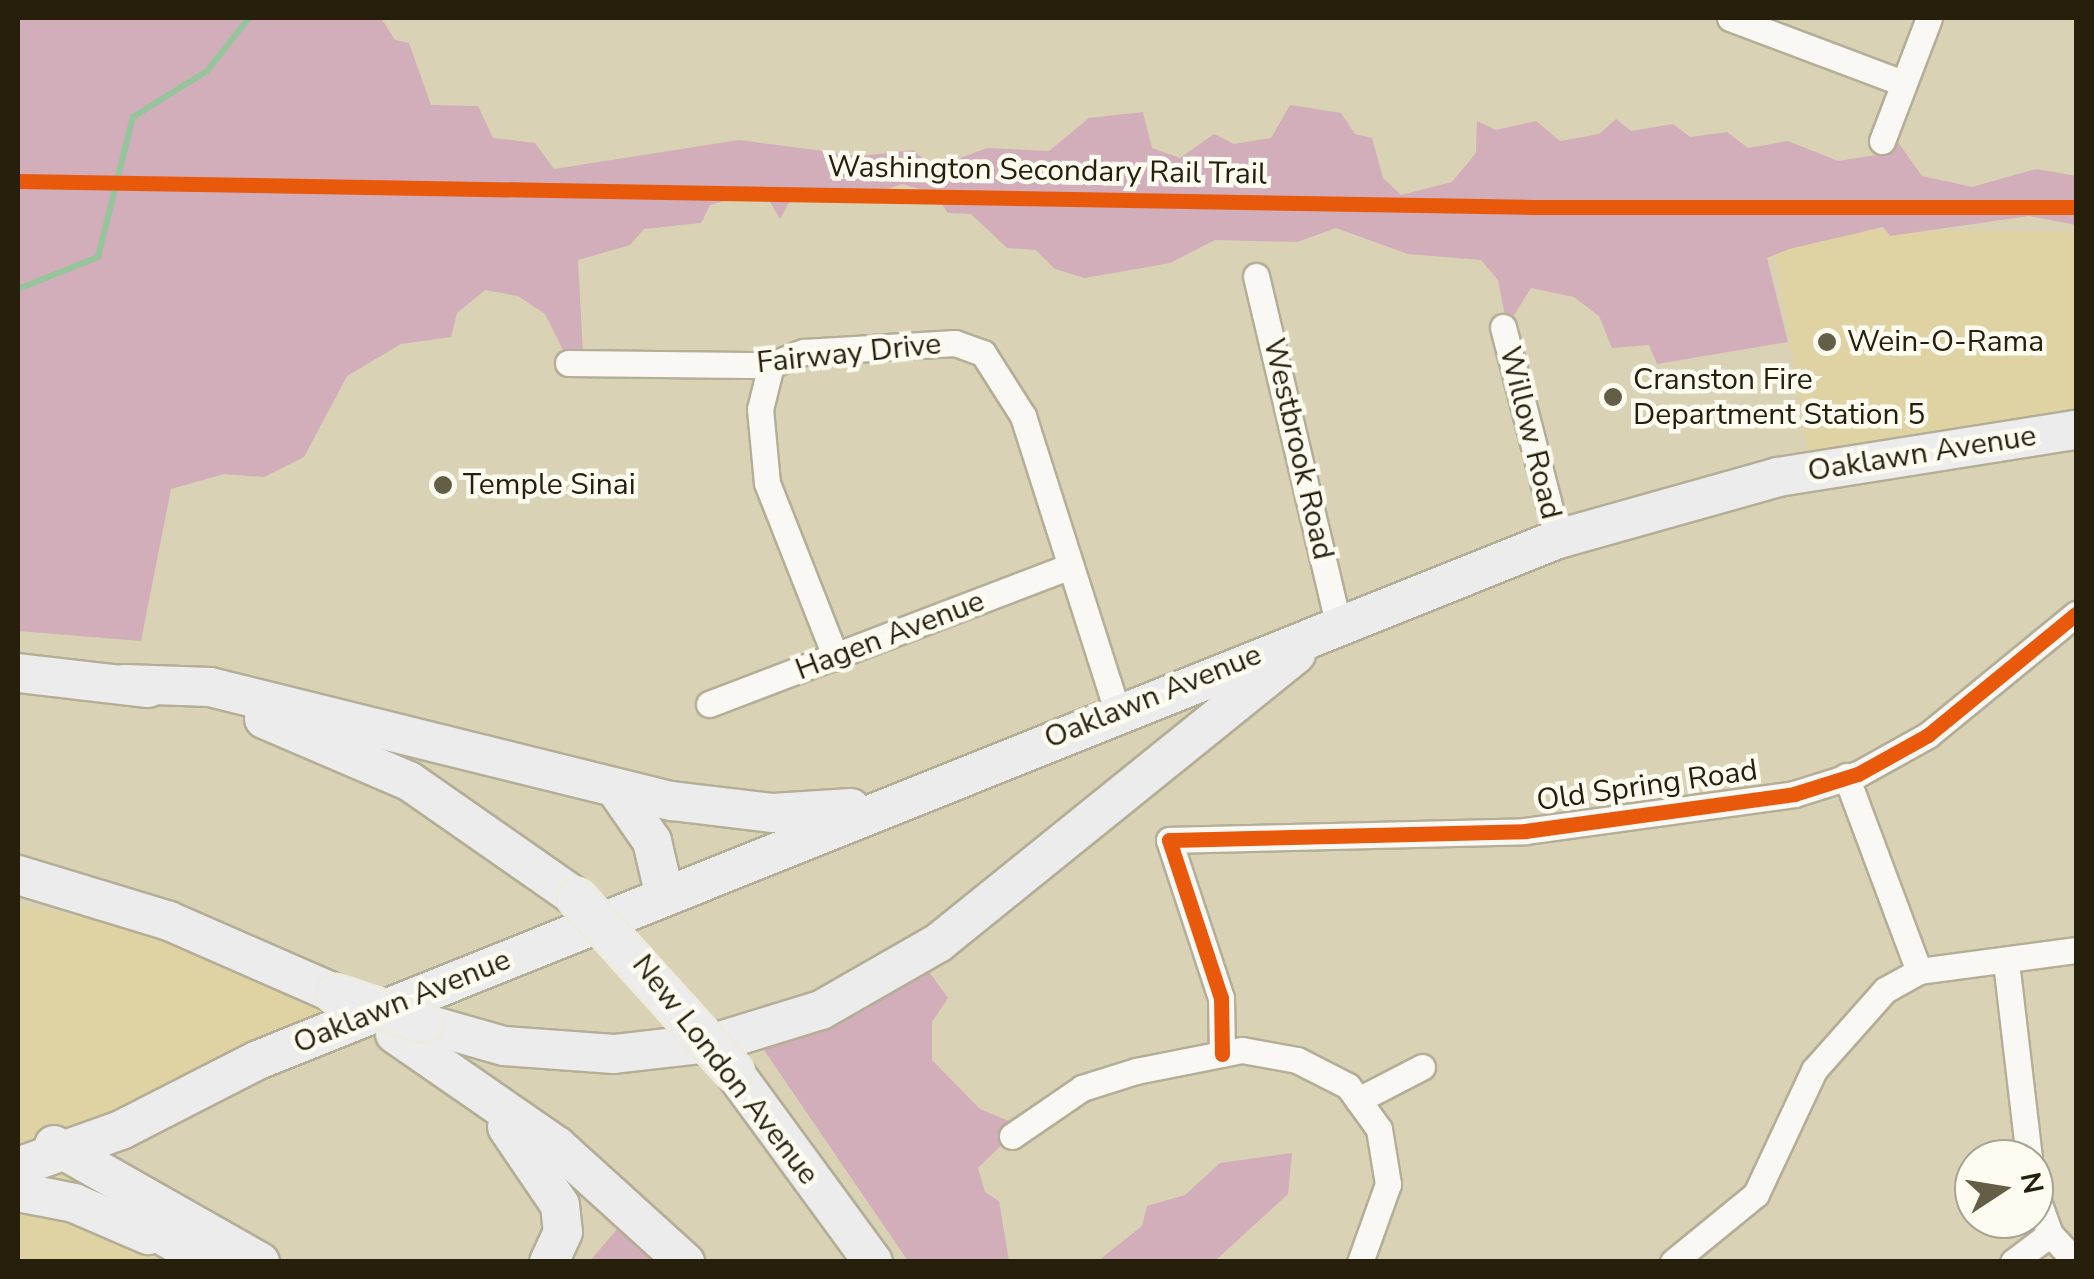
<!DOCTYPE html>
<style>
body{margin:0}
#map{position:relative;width:2094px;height:1279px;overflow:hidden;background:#dad2b5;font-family:"Nunito Sans",sans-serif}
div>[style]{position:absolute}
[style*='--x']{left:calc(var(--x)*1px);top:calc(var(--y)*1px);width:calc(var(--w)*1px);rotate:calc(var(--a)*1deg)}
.built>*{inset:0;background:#dfd3a4}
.forest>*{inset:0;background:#d2adba}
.stream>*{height:6px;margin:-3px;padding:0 3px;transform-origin:3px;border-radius:3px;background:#96c59c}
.roads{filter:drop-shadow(2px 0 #b4ae97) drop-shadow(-2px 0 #b4ae97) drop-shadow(0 2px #b4ae97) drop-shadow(0 -2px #b4ae97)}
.street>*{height:25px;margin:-12.5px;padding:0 12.5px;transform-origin:12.5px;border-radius:12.5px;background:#f9f8f4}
.primary>*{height:38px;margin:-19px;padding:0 19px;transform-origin:19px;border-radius:19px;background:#ececec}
.bridges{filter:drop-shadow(2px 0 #eeebde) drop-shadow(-2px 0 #eeebde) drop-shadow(0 2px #eeebde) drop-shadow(0 -2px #eeebde)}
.primary-bridge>*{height:38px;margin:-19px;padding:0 19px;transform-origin:19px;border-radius:19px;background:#ececec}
.cycleway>*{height:15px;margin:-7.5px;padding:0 7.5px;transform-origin:7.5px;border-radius:7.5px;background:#e8590c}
.dots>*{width:28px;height:28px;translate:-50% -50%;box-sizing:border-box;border:5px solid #fefbf1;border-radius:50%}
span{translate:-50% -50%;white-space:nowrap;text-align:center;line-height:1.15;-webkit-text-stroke:9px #fefbf1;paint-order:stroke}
.street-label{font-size:30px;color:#251f0b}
.poi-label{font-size:30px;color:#251f0b}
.left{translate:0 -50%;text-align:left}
.frame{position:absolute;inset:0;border:20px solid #251f0b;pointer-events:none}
.north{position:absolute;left:1954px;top:1139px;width:100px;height:100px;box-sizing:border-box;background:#fefbf1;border:2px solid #a7a395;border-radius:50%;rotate:78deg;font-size:28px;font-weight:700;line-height:40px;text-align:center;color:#251f0b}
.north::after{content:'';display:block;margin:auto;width:35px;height:45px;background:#645e46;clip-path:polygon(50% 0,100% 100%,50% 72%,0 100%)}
</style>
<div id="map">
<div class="built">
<i style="clip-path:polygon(1771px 229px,2076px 232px,2076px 428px,1811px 471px)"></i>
<i style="clip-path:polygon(18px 905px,140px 927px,337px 1017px,42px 1164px,257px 1261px,18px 1261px)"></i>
</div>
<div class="forest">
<i style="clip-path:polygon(18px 18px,381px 18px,395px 40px,409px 43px,431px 105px,478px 106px,493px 138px,535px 143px,554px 169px,739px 140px,860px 156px,913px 150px,934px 168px,987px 148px,1049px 151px,1089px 118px,1143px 112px,1152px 148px,1180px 158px,1214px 134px,1234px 144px,1271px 138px,1290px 105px,1341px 113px,1355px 134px,1372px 138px,1383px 178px,1401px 195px,1452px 182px,1476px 153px,1477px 121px,1496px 130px,1536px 121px,1560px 141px,1599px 134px,1616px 119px,1631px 131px,1673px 124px,1690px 137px,1727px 132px,1748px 148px,1788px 141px,1838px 161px,1876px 155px,1890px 131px,1922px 176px,1972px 187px,2036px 169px,2076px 176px,2076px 225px,2029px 216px,1890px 236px,1883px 227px,1789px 249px,1767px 258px,1788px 342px,1657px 364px,1649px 345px,1612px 348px,1599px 316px,1574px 297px,1531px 288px,1507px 326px,1498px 280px,1481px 260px,1408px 254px,1336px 228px,1297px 242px,1215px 240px,1170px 263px,1085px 278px,1055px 269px,1036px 250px,1007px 248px,971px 214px,948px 213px,934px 193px,902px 184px,854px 201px,830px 190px,790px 201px,780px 219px,769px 200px,749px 194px,710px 205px,701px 223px,644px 229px,630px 245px,578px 260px,583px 354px,566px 356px,545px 314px,518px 296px,485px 290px,457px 313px,451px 337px,401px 344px,347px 376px,304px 457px,264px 477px,224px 474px,171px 489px,141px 641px,18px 631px)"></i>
<i style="clip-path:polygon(919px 958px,948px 998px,932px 1022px,932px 1060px,980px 1109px,1021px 1126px,978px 1168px,985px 1192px,999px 1201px,1009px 1261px,908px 1261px,757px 1040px)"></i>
<i style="clip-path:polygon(1292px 1153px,1288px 1194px,1217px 1259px,1098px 1261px,1142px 1226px,1147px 1206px,1185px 1195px,1220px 1163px)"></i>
<i style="clip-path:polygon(619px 1227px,679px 1262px,589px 1262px)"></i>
</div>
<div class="stream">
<i style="--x:18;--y:289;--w:86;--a:-21.8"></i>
<i style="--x:98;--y:257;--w:144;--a:-76"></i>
<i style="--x:133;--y:117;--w:87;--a:-31.9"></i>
<i style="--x:207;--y:71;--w:68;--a:-51.6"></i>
</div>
<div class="roads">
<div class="street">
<i style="--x:1730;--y:18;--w:185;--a:20.6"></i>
<i style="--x:1882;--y:141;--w:132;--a:-69.1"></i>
<i style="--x:1256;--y:276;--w:357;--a:76.7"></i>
<i style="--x:1503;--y:327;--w:219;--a:75.5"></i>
<i style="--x:568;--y:363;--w:203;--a:0.6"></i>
<i style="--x:771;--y:365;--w:35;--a:-22"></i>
<i style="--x:804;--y:352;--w:151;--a:-3.4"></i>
<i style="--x:955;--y:343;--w:30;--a:20"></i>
<i style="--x:983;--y:353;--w:75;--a:57.6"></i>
<i style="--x:1023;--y:416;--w:310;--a:72.3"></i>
<i style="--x:771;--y:365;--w:45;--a:104"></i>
<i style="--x:760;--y:409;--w:74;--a:84.6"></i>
<i style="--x:767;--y:483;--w:188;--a:68.5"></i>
<i style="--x:709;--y:704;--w:386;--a:-20.9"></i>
<i style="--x:1846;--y:776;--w:208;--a:69.5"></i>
<i style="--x:2006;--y:962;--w:198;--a:83.3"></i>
<i style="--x:1222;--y:1054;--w:56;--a:-91"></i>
<i style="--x:1221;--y:998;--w:166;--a:-108.2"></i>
<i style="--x:1169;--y:840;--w:356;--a:-1.4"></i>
<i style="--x:1525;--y:831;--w:272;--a:-7.8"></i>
<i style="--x:1794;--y:794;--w:67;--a:-17.4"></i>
<i style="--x:1858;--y:774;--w:80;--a:-29.1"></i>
<i style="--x:1928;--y:735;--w:191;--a:-39.3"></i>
<i style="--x:1358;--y:1100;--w:72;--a:-27.3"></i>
<i style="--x:1012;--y:1136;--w:85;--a:-34.4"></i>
<i style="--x:1082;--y:1088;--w:57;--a:-17.5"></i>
<i style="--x:1136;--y:1071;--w:108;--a:-11.2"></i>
<i style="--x:1242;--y:1050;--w:56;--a:10.3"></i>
<i style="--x:1297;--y:1060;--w:57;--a:27"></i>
<i style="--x:1348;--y:1086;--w:53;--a:54.2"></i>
<i style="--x:1379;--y:1129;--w:56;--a:80.7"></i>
<i style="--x:1388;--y:1184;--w:83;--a:109.7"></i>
<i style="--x:2034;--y:1190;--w:47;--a:70"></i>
<i style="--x:2050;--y:1234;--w:38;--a:47"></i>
<i style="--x:1673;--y:1262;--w:107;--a:-39.3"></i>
<i style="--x:1756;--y:1194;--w:137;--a:-64.9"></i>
<i style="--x:1814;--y:1070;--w:107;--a:-48.4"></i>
<i style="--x:1885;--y:990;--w:39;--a:-29"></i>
<i style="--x:1919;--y:971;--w:158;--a:-7.6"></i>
<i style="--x:2013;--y:1262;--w:46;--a:-37.1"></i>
</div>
<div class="primary">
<i style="--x:18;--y:673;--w:131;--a:6.6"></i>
<i style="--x:124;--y:684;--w:86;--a:2"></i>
<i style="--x:210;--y:687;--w:476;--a:13.9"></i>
<i style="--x:672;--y:801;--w:102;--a:6.8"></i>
<i style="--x:773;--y:813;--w:78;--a:-3.7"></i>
<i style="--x:264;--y:719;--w:158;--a:23.2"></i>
<i style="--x:409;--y:781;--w:205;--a:34.9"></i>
<i style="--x:615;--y:788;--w:65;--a:55.1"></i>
<i style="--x:652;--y:841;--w:57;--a:76.9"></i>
<i style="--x:18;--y:875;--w:158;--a:16.9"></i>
<i style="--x:169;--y:921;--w:182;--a:23.6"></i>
<i style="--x:423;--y:1023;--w:84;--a:15.9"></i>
<i style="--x:504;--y:1046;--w:110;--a:4.2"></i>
<i style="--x:614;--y:1054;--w:104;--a:-6.6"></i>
<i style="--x:717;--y:1042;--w:109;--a:-17.1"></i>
<i style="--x:821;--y:1010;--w:135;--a:-29.8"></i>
<i style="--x:938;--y:943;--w:460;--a:-38.9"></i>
<i style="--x:395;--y:1034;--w:197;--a:34.7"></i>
<i style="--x:557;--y:1146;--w:173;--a:42.2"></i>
<i style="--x:734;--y:1072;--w:235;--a:53.8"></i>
<i style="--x:507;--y:1127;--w:94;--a:55.8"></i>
<i style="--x:560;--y:1205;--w:27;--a:84"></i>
<i style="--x:563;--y:1232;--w:33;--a:115"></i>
<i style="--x:54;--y:1145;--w:237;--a:29.6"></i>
<i style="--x:18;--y:1167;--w:109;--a:-19.8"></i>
<i style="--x:121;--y:1130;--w:154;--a:-27.1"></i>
<i style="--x:258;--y:1060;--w:1401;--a:-21.84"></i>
<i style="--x:1558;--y:539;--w:229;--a:-15.7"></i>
<i style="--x:1778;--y:477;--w:302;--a:-9"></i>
<i style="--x:18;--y:1192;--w:57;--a:11.1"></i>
<i style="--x:74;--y:1203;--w:81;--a:23.4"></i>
<i style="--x:127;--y:1215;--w:95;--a:29.8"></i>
</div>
</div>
<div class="bridges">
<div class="primary-bridge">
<i style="--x:577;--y:898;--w:234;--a:47.9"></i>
<i style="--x:336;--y:994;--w:92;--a:18.4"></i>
</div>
</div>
<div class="cycleway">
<i style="--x:18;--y:181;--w:1515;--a:0.98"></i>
<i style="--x:1533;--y:207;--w:543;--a:0"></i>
<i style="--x:1222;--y:1054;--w:56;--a:-91"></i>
<i style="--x:1221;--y:998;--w:166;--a:-108.2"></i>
<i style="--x:1169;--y:840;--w:356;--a:-1.4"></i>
<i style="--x:1525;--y:831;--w:272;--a:-7.8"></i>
<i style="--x:1794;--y:794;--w:67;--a:-17.4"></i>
<i style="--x:1858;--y:774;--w:80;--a:-29.1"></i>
<i style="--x:1928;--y:735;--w:191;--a:-39.3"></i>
</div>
<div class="dots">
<i style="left:1827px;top:342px;background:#645e46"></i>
<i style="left:1613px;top:397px;background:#645e46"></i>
<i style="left:443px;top:485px;background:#645e46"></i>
</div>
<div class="street-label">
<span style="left:1047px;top:171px;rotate:1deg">Washington Secondary Rail Trail</span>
<span style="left:849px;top:354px;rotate:-6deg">Fairway Drive</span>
<span style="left:1530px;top:433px;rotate:76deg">Willow Road</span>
<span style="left:1298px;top:449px;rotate:77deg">Westbrook Road</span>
<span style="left:1922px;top:454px;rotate:-9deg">Oaklawn Avenue</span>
<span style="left:890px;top:636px;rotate:-21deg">Hagen Avenue</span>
<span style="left:1153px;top:697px;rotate:-22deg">Oaklawn Avenue</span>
<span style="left:1647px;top:786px;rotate:-8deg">Old Spring Road</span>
<span style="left:402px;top:1002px;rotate:-22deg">Oaklawn Avenue</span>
<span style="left:725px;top:1070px;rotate:52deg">New London Avenue</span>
</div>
<div class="poi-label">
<span class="left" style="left:1847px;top:342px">Wein-O-Rama</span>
<span class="left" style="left:1633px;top:397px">Cranston Fire<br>Department Station 5</span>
<span class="left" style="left:463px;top:485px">Temple Sinai</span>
</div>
<div class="frame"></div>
<div class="north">N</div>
</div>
